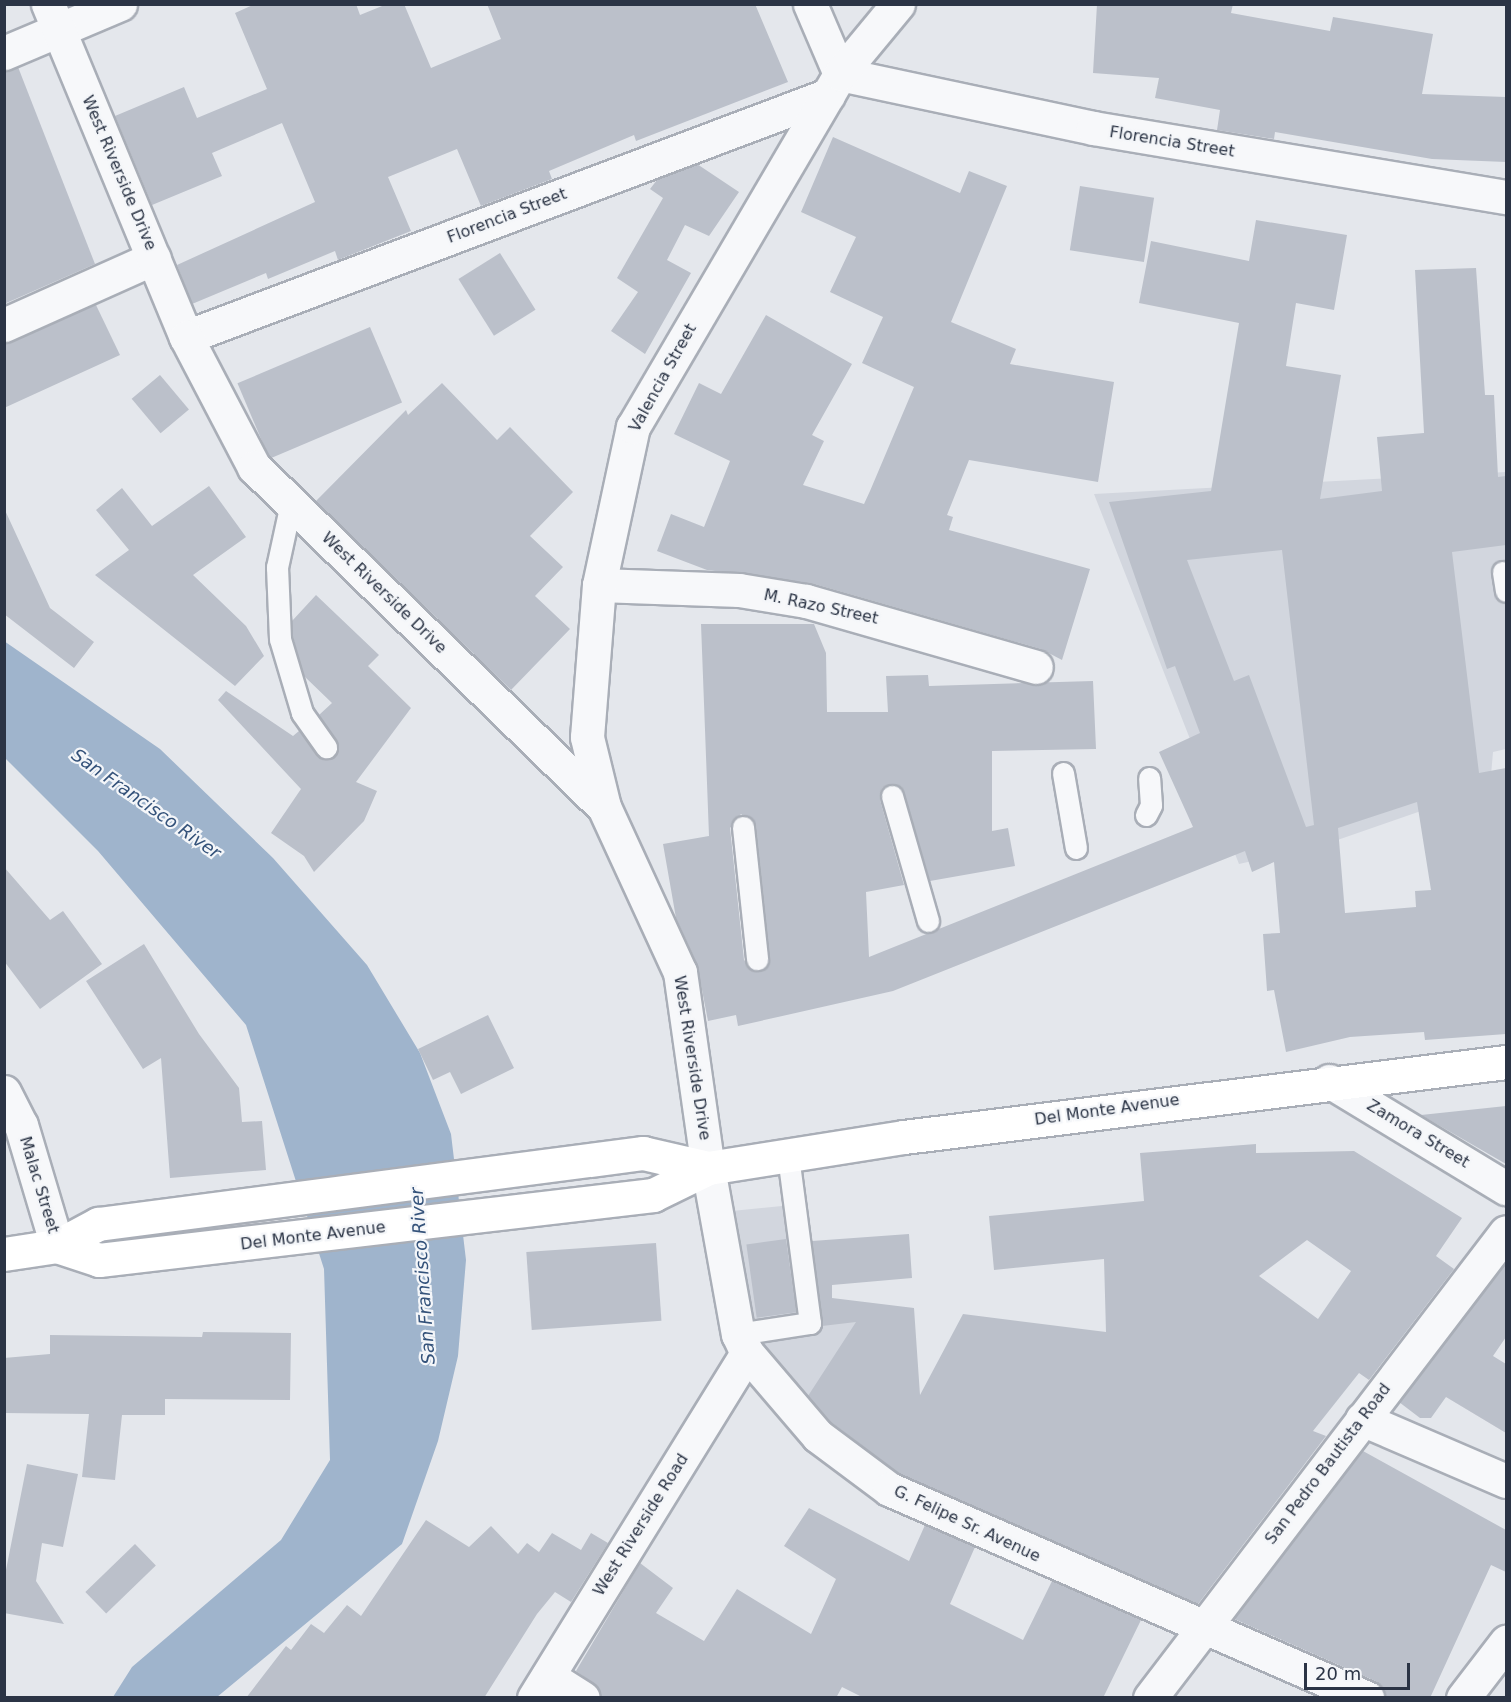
<!DOCTYPE html>
<style>
body{margin:0}
#map{position:relative;width:1511px;height:1702px;overflow:hidden;background:#e4e7ec;font-family:"DejaVu Sans",sans-serif}
div>[style]{position:absolute}
[style*='--x']{left:calc(var(--x)*1px);top:calc(var(--y)*1px);width:calc(var(--w)*1px);rotate:calc(var(--a)*1deg)}
.built>*{inset:0;background:#d2d6de}
.water>*{inset:0;background:#9fb4cc}
.building>*{inset:0;background:#bbc0ca;transform-origin:0 0}
.roads{filter:drop-shadow(2px 0 #a9aeb7) drop-shadow(-2px 0 #a9aeb7) drop-shadow(0 2px #a9aeb7) drop-shadow(0 -2px #a9aeb7)}
.service>*{height:21px;margin:-10.5px;padding:0 10.5px;transform-origin:10.5px;border-radius:10.5px;background:#f7f8fa}
.minor>*{height:33px;margin:-16.5px;padding:0 16.5px;transform-origin:16.5px;border-radius:16.5px;background:#f7f8fa}
.tertiary>*{height:33px;margin:-16.5px;padding:0 16.5px;transform-origin:16.5px;border-radius:16.5px;background:#f7f8fa}
.secondary>*{height:33px;margin:-16.5px;padding:0 16.5px;transform-origin:16.5px;border-radius:16.5px;background:#fff}
span{translate:-50% -50%;white-space:nowrap;text-align:center;line-height:1.15;-webkit-text-stroke:4.5px #f4f6f9;paint-order:stroke}
.street-label{font-size:16px;color:#2b3445}
.water-label{font-size:18px;color:#34527a;font-style:italic}
.frame{position:absolute;inset:0;border:6px solid #2b3445;pointer-events:none}
.scale{position:absolute;left:1304px;top:1663px;width:106px;height:27px;box-sizing:border-box;border:3px solid #2b3445;border-top:0;padding-left:8px;font-size:18px;line-height:21px;white-space:nowrap;color:#2b3445;-webkit-text-stroke:4px #f4f6f9;paint-order:stroke}
</style>
<div id="map">
<div class="built">
<i style="clip-path:polygon(1506px 472px,1506px 749px,1493px 752px,1490px 787px,1326px 844px,1239px 864px,1094px 494px)"></i>
<i style="clip-path:polygon(802px 1204px,815px 1321px,905px 1314px,809px 1418px,741px 1328px,722px 1212px)"></i>
</div>
<div class="water">
<i style="clip-path:polygon(4px 641px,160px 749px,273px 858px,367px 965px,420px 1053px,451px 1134px,466px 1260px,458px 1356px,438px 1441px,402px 1544px,217px 1697px,113px 1697px,132px 1667px,281px 1540px,330px 1460px,324px 1269px,246px 1025px,98px 851px,5px 758px)"></i>
</div>
<div class="building">
<i style="clip-path:polygon(255px 4px,356px 4px,360px 15px,387px 4px,404px 4px,431px 68px,501px 39px,487px 4px,755px 4px,788px 82px,636px 141px,634px 135px,549px 171px,552px 179px,481px 206px,457px 149px,388px 177px,411px 231px,338px 260px,335px 251px,268px 279px,266px 273px,192px 304px,177px 265px,315px 202px,282px 123px,212px 153px,222px 176px,152px 205px,115px 116px,184px 87px,197px 118px,267px 89px,235px 13px)"></i>
<i style="clip-path:polygon(1097px 4px,1233px 4px,1231px 13px,1330px 31px,1333px 17px,1433px 34px,1422px 94px,1506px 97px,1506px 162px,1432px 159px,1275px 132px,1274px 139px,1217px 130px,1220px 110px,1155px 98px,1159px 78px,1093px 73px)"></i>
<i style="clip-path:polygon(18px 67px,95px 264px,4px 304px,4px 71px)"></i>
<i style="clip-path:polygon(833px 137px,960px 193px,969px 171px,1007px 186px,951px 322px,1016px 349px,1010px 364px,1114px 382px,1098px 482px,969px 460px,947px 515px,953px 517px,949px 530px,1090px 569px,1062px 660px,1041px 649px,811px 583px,707px 570px,657px 551px,671px 514px,704px 527px,730px 461px,674px 434px,699px 383px,721px 394px,766px 315px,852px 364px,812px 435px,824px 441px,803px 485px,864px 504px,870px 491px,914px 387px,862px 363px,883px 317px,830px 292px,856px 237px,801px 212px)"></i>
<i style="clip-path:polygon(697px 164px,739px 192px,709px 236px,685px 225px,667px 260px,691px 273px,645px 354px,611px 331px,638px 292px,617px 278px,663px 198px,650px 189px,657px 180px)"></i>
<i style="left:1080px;top:186px;width:75px;height:65px;rotate:9deg"></i>
<i style="clip-path:polygon(evenodd,1256px 220px,1347px 235px,1334px 310px,1296px 303px,1286px 366px,1341px 375px,1320px 499px,1382px 491px,1377px 437px,1424px 433px,1415px 270px,1476px 268px,1485px 395px,1494px 395px,1498px 477px,1506px 476px,1506px 545px,1452px 552px,1479px 773px,1506px 768px,1506px 1034px,1425px 1040px,1424px 1032px,1350px 1037px,1286px 1052px,1274px 990px,1267px 991px,1263px 934px,1280px 933px,1274px 862px,1252px 872px,1245px 851px,893px 991px,738px 1026px,736px 1015px,708px 1021px,697px 964px,676px 918px,663px 844px,709px 836px,701px 624px,814px 624px,826px 653px,827px 712px,888px 712px,886px 676px,928px 675px,929px 686px,1093px 681px,1096px 749px,992px 751px,992px 831px,1008px 828px,1015px 866px,930px 881px,904px 792px,894px 784px,882px 788px,880px 800px,904px 885px,866px 892px,869px 957px,1193px 827px,1159px 752px,1200px 733px,1175px 666px,1167px 669px,1109px 502px,1211px 491px,1239px 323px,1139px 303px,1151px 241px,1249px 261px,1256px 220px,1282px 550px,1314px 825px,1306px 827px,1249px 675px,1234px 681px,1187px 560px,1282px 550px,1256px 220px,1417px 802px,1431px 890px,1415px 891px,1416px 907px,1345px 913px,1338px 828px,1417px 802px,1256px 220px,741px 814px,756px 826px,770px 958px,758px 972px,744px 960px,730px 828px,741px 814px)"></i>
<i style="left:500px;top:253px;width:67px;height:49px;rotate:58deg"></i>
<i style="clip-path:polygon(96px 305px,120px 355px,4px 408px,4px 343px)"></i>
<i style="left:370px;top:327px;width:82px;height:144px;rotate:67deg"></i>
<i style="left:160px;top:375px;width:45px;height:37px;rotate:50deg"></i>
<i style="clip-path:polygon(442px 383px,497px 440px,510px 427px,573px 492px,530px 536px,563px 567px,535px 596px,570px 629px,511px 690px,316px 501px,406px 410px,408px 415px)"></i>
<i style="clip-path:polygon(209px 486px,246px 537px,193px 575px,246px 626px,264px 656px,235px 686px,95px 575px,129px 550px,96px 510px,122px 488px,152px 526px)"></i>
<i style="clip-path:polygon(4px 508px,50px 608px,94px 642px,74px 668px,4px 614px)"></i>
<i style="clip-path:polygon(316px 595px,379px 655px,368px 666px,411px 708px,356px 782px,377px 791px,364px 821px,314px 872px,304px 856px,271px 833px,301px 789px,218px 700px,226px 691px,293px 736px,299px 731px,320px 758px,334px 757px,339px 745px,319px 715px,332px 703px,304px 676px,293px 637px,292px 621px)"></i>
<i style="clip-path:polygon(4px 867px,50px 920px,63px 911px,102px 964px,40px 1009px,4px 961px)"></i>
<i style="clip-path:polygon(144px 944px,199px 1034px,239px 1088px,242px 1122px,262px 1121px,266px 1170px,170px 1178px,161px 1058px,143px 1069px,86px 981px)"></i>
<i style="clip-path:polygon(488px 1015px,514px 1068px,461px 1094px,450px 1072px,433px 1080px,418px 1049px)"></i>
<i style="clip-path:polygon(1506px 1106px,1506px 1164px,1421px 1115px)"></i>
<i style="clip-path:polygon(evenodd,1256px 1144px,1256px 1153px,1354px 1151px,1462px 1218px,1436px 1256px,1454px 1269px,1369px 1380px,1359px 1373px,1313px 1431px,1326px 1436px,1198px 1604px,898px 1473px,831px 1422px,808px 1396px,856px 1322px,822px 1326px,812px 1241px,909px 1234px,912px 1278px,832px 1285px,832px 1298px,914px 1308px,920px 1395px,963px 1314px,1106px 1332px,1104px 1259px,994px 1270px,989px 1216px,1144px 1201px,1140px 1153px,1256px 1144px,1307px 1240px,1351px 1271px,1318px 1319px,1259px 1276px,1307px 1240px)"></i>
<i style="left:786px;top:1239px;width:74px;height:40px;rotate:82deg"></i>
<i style="left:656px;top:1243px;width:78px;height:130px;rotate:86deg"></i>
<i style="clip-path:polygon(1506px 1262px,1506px 1337px,1493px 1356px,1506px 1364px,1506px 1433px,1446px 1397px,1431px 1418px,1420px 1418px,1399px 1402px)"></i>
<i style="clip-path:polygon(203px 1332px,291px 1333px,290px 1400px,165px 1399px,165px 1415px,122px 1415px,115px 1480px,82px 1477px,89px 1414px,4px 1413px,4px 1358px,50px 1354px,50px 1335px,202px 1337px)"></i>
<i style="clip-path:polygon(1363px 1451px,1506px 1530px,1506px 1572px,1491px 1565px,1430px 1698px,1385px 1698px,1375px 1681px,1234px 1619px)"></i>
<i style="clip-path:polygon(27px 1464px,78px 1474px,63px 1547px,42px 1543px,36px 1581px,64px 1624px,4px 1613px,4px 1580px)"></i>
<i style="clip-path:polygon(809px 1508px,909px 1561px,925px 1525px,975px 1547px,950px 1604px,1023px 1640px,1052px 1581px,1141px 1620px,1103px 1698px,864px 1698px,842px 1687px,836px 1698px,602px 1698px,593px 1683px,576px 1671px,640px 1563px,673px 1588px,656px 1613px,704px 1641px,737px 1589px,811px 1634px,836px 1579px,784px 1546px)"></i>
<i style="clip-path:polygon(426px 1520px,469px 1547px,491px 1526px,518px 1554px,527px 1543px,539px 1552px,552px 1533px,581px 1550px,591px 1533px,608px 1543px,571px 1602px,555px 1592px,537px 1614px,484px 1698px,246px 1698px,286px 1646px,291px 1650px,311px 1624px,324px 1633px,347px 1605px,361px 1616px)"></i>
<i style="left:135px;top:1544px;width:30px;height:69px;rotate:46deg"></i>
</div>
<div class="roads">
<div class="service">
<i style="--x:291;--y:503;--w:66;--a:102.3"></i>
<i style="--x:277;--y:567;--w:72;--a:87.6"></i>
<i style="--x:280;--y:639;--w:77;--a:73.4"></i>
<i style="--x:302;--y:713;--w:42;--a:54.8"></i>
<i style="--x:1503;--y:572;--w:19;--a:81"></i>
<i style="--x:1063;--y:773;--w:76;--a:80.2"></i>
<i style="--x:892;--y:796;--w:130;--a:73.9"></i>
<i style="--x:1146;--y:815;--w:11;--a:-63"></i>
<i style="--x:1151;--y:805;--w:27;--a:-94"></i>
<i style="--x:743;--y:827;--w:133;--a:83.9"></i>
<i style="--x:738;--y:1334;--w:73;--a:-8.7"></i>
<i style="--x:810;--y:1323;--w:168;--a:-97.5"></i>
</div>
<div class="minor">
<i style="--x:810;--y:4;--w:76;--a:66.8"></i>
<i style="--x:840;--y:74;--w:259;--a:12"></i>
<i style="--x:1093;--y:128;--w:419;--a:9.5"></i>
<i style="--x:4;--y:53;--w:126;--a:-22.9"></i>
<i style="--x:4;--y:325;--w:164;--a:-24.1"></i>
<i style="--x:186;--y:337;--w:686;--a:-20.65"></i>
<i style="--x:599;--y:585;--w:140;--a:2"></i>
<i style="--x:739;--y:590;--w:68;--a:9.3"></i>
<i style="--x:806;--y:601;--w:239;--a:16"></i>
<i style="--x:1329;--y:1081;--w:207;--a:31.2"></i>
<i style="--x:4;--y:1092;--w:37;--a:63"></i>
<i style="--x:21;--y:1125;--w:126;--a:73.4"></i>
<i style="--x:1362;--y:1419;--w:157;--a:23.3"></i>
<i style="--x:548;--y:1676;--w:41;--a:32.2"></i>
<i style="--x:534;--y:1698;--w:405;--a:-58.3"></i>
<i style="--x:1150;--y:1698;--w:586;--a:-52.62"></i>
<i style="--x:1463;--y:1698;--w:71;--a:-52.5"></i>
</div>
<div class="tertiary">
<i style="--x:48;--y:4;--w:360;--a:67.5"></i>
<i style="--x:186;--y:337;--w:147;--a:62.4"></i>
<i style="--x:254;--y:467;--w:488;--a:44.2"></i>
<i style="--x:604;--y:807;--w:182;--a:65.3"></i>
<i style="--x:680;--y:972;--w:198;--a:81.9"></i>
<i style="--x:708;--y:1168;--w:169;--a:79.8"></i>
<i style="--x:738;--y:1334;--w:21;--a:65"></i>
<i style="--x:747;--y:1353;--w:109;--a:49.5"></i>
<i style="--x:818;--y:1436;--w:89;--a:36.7"></i>
<i style="--x:889;--y:1489;--w:522;--a:23.62"></i>
<i style="--x:604;--y:807;--w:72;--a:-103.7"></i>
<i style="--x:587;--y:737;--w:152;--a:-85.5"></i>
<i style="--x:599;--y:585;--w:162;--a:-77.9"></i>
<i style="--x:633;--y:427;--w:409;--a:-59.6"></i>
<i style="--x:840;--y:74;--w:91;--a:-50.4"></i>
</div>
<div class="secondary">
<i style="--x:57;--y:1246;--w:44;--a:18.4"></i>
<i style="--x:99;--y:1260;--w:558;--a:-6.69"></i>
<i style="--x:653;--y:1195;--w:61;--a:-26.1"></i>
<i style="--x:708;--y:1168;--w:198;--a:-9"></i>
<i style="--x:904;--y:1137;--w:607;--a:-7.1"></i>
<i style="--x:4;--y:1254;--w:54;--a:-8.6"></i>
<i style="--x:57;--y:1246;--w:47;--a:-28.2"></i>
<i style="--x:98;--y:1224;--w:550;--a:-7.42"></i>
<i style="--x:643;--y:1153;--w:67;--a:13"></i>
</div>
</div>
<div class="street-label">
<span style="left:1172px;top:142px;rotate:9deg">Florencia Street</span>
<span style="left:119px;top:173px;rotate:67deg">West Riverside Drive</span>
<span style="left:507px;top:216px;rotate:-21deg">Florencia Street</span>
<span style="left:663px;top:378px;rotate:-61deg">Valencia Street</span>
<span style="left:384px;top:593px;rotate:44deg">West Riverside Drive</span>
<span style="left:821px;top:607px;rotate:12deg">M. Razo Street</span>
<span style="left:692px;top:1058px;rotate:81deg">West Riverside Drive</span>
<span style="left:1107px;top:1110px;rotate:-8deg">Del Monte Avenue</span>
<span style="left:1418px;top:1134px;rotate:31deg">Zamora Street</span>
<span style="left:39px;top:1185px;rotate:73deg">Malac Street</span>
<span style="left:313px;top:1236px;rotate:-7deg">Del Monte Avenue</span>
<span style="left:1328px;top:1464px;rotate:-53deg">San Pedro Bautista Road</span>
<span style="left:967px;top:1524px;rotate:25deg">G. Felipe Sr. Avenue</span>
<span style="left:641px;top:1525px;rotate:-58deg">West Riverside Road</span>
</div>
<div class="water-label">
<span style="left:146px;top:804px;rotate:35deg">San Francisco River</span>
<span style="left:423px;top:1276px;rotate:-94deg">San Francisco River</span>
</div>
<div class="frame"></div>
<div class="scale">20 m</div>
</div>
